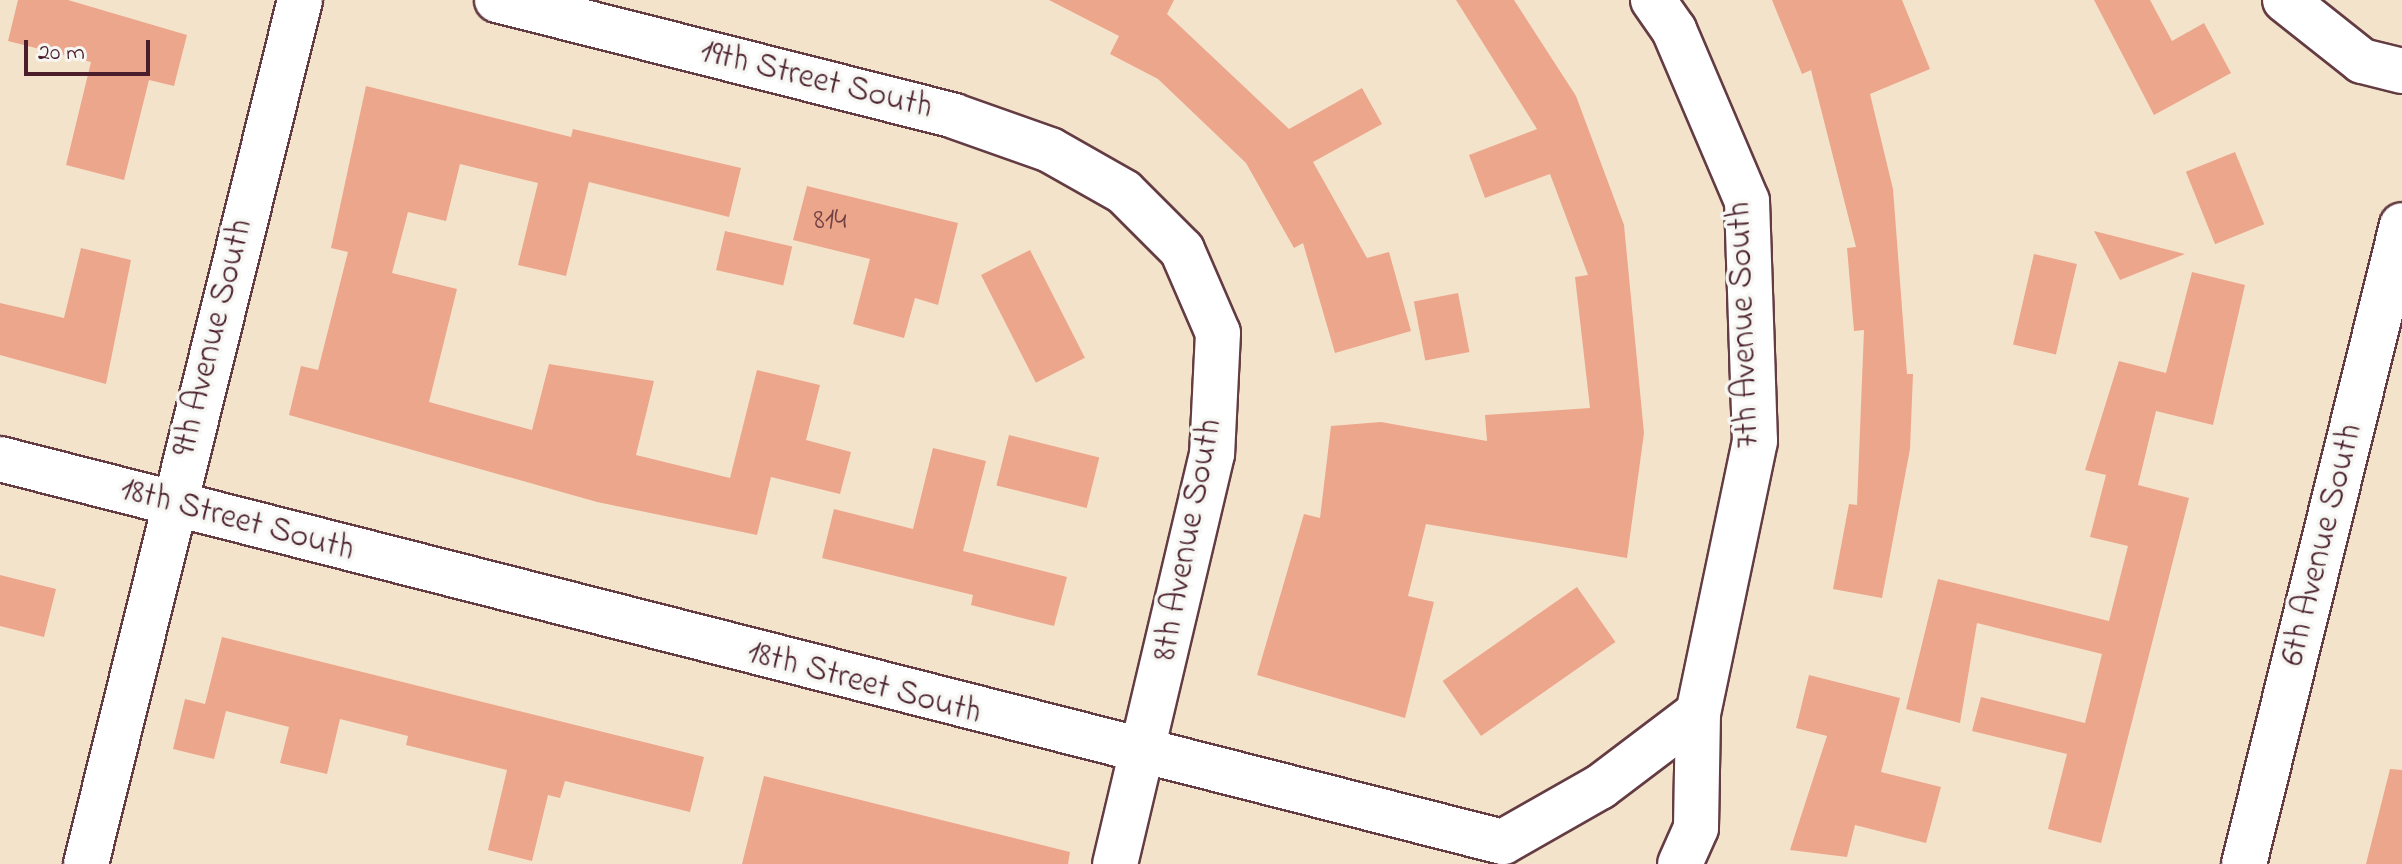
<!DOCTYPE html>
<style>
body{margin:0}
#map{position:relative;width:2402px;height:864px;overflow:hidden;background:#f4e3cb;font-family:"Indie Flower",sans-serif}
div>[style]{position:absolute}
[style*='--x']{left:calc(var(--x)*1px);top:calc(var(--y)*1px);width:calc(var(--w)*1px);rotate:calc(var(--a)*1deg)}
.building>*{inset:0;background:#eca68c;transform-origin:0 0}
.roads{filter:drop-shadow(2px 0 #643c43) drop-shadow(-2px 0 #643c43) drop-shadow(0 2px #643c43) drop-shadow(0 -2px #643c43)}
.minor>*{height:44px;margin:-22px;padding:0 22px;transform-origin:22px;border-radius:22px;background:#fff}
span{translate:-50% -50%;white-space:nowrap;text-align:center;line-height:1.15;-webkit-text-stroke:7px #f6f6f2;paint-order:stroke}
.number-label{font-size:30px;color:#724143}
.number-label span{-webkit-text-stroke-width:0}
.street-label{font-size:34px;color:#4a1f2b}
.scale{position:absolute;left:24px;top:40px;width:126px;height:36px;box-sizing:border-box;border:4px solid #4a1f2b;border-top:0;padding-left:10px;font-size:24px;line-height:28px;white-space:nowrap;color:#4a1f2b;-webkit-text-stroke:6px #f6f6f2;paint-order:stroke}
</style>
<div id="map">
<div class="building">
<i style="clip-path:polygon(18px 0,68px 0,187px 35px,174px 86px,149px 80px,124px 180px,66px 165px,91px 62px,8px 41px)"></i>
<i style="clip-path:polygon(1049px 0,1174px 0,1167px 14px,1289px 129px,1362px 88px,1382px 124px,1313px 162px,1367px 258px,1389px 252px,1411px 331px,1335px 353px,1303px 243px,1294px 248px,1246px 163px,1158px 79px,1110px 54px,1119px 36px)"></i>
<i style="clip-path:polygon(1456px 0,1514px 0,1576px 96px,1624px 225px,1644px 433px,1627px 558px,1426px 524px,1408px 596px,1434px 602px,1405px 718px,1257px 675px,1304px 514px,1320px 518px,1331px 426px,1381px 422px,1487px 441px,1485px 415px,1590px 408px,1575px 277px,1588px 275px,1550px 174px,1485px 198px,1469px 155px,1537px 129px)"></i>
<i style="clip-path:polygon(1772px 0,1902px 0,1930px 69px,1870px 94px,1893px 189px,1907px 374px,1913px 374px,1910px 449px,1882px 598px,1833px 589px,1849px 504px,1857px 505px,1864px 330px,1854px 331px,1847px 248px,1856px 247px,1811px 70px,1802px 74px)"></i>
<i style="clip-path:polygon(2094px 0,2150px 0,2172px 41px,2204px 23px,2231px 73px,2154px 115px)"></i>
<i style="clip-path:polygon(366px 86px,571px 137px,573px 129px,741px 168px,729px 217px,589px 182px,566px 276px,518px 265px,538px 183px,460px 164px,446px 221px,408px 212px,392px 273px,457px 289px,429px 402px,532px 430px,549px 364px,654px 381px,636px 455px,730px 478px,757px 370px,820px 385px,806px 440px,851px 452px,840px 494px,771px 477px,757px 535px,597px 502px,289px 415px,301px 366px,318px 370px,348px 252px,331px 248px)"></i>
<i style="left:2235px;top:152px;width:78px;height:53px;rotate:68deg"></i>
<i style="clip-path:polygon(807px 186px,958px 223px,938px 305px,915px 298px,904px 338px,853px 324px,870px 259px,793px 240px)"></i>
<i style="left:725px;top:231px;width:69px;height:40px;rotate:13deg"></i>
<i style="clip-path:polygon(2094px 231px,2185px 254px,2120px 280px)"></i>
<i style="clip-path:polygon(81px 248px,131px 260px,106px 384px,0 355px,0 303px,64px 318px)"></i>
<i style="left:1030px;top:250px;width:121px;height:55px;rotate:63deg"></i>
<i style="left:2034px;top:254px;width:44px;height:93px;rotate:13deg"></i>
<i style="clip-path:polygon(2192px 272px,2245px 285px,2213px 425px,2156px 411px,2138px 485px,2189px 498px,2101px 843px,2048px 829px,2067px 754px,1972px 731px,1981px 697px,2085px 723px,2102px 654px,1977px 623px,1960px 723px,1906px 709px,1938px 579px,2109px 621px,2128px 546px,2090px 537px,2106px 475px,2085px 470px,2119px 361px,2166px 373px)"></i>
<i style="left:1458px;top:293px;width:60px;height:45px;rotate:79deg"></i>
<i style="left:1009px;top:435px;width:93px;height:52px;rotate:14deg"></i>
<i style="clip-path:polygon(933px 448px,986px 461px,963px 551px,1067px 577px,1054px 626px,971px 605px,973px 595px,822px 558px,834px 509px,913px 529px)"></i>
<i style="clip-path:polygon(0 575px,56px 589px,44px 637px,0 626px)"></i>
<i style="left:1577px;top:587px;width:67px;height:164px;rotate:55deg"></i>
<i style="clip-path:polygon(222px 637px,704px 757px,690px 812px,565px 781px,560px 798px,548px 795px,532px 861px,488px 850px,507px 770px,406px 745px,408px 736px,340px 719px,327px 774px,280px 763px,289px 727px,226px 711px,214px 759px,173px 749px,185px 699px,205px 704px)"></i>
<i style="clip-path:polygon(1809px 675px,1900px 698px,1881px 772px,1941px 787px,1926px 843px,1855px 825px,1847px 857px,1790px 850px,1827px 736px,1796px 728px)"></i>
<i style="clip-path:polygon(2390px 769px,2402px 770px,2402px 864px,2366px 864px)"></i>
<i style="clip-path:polygon(764px 776px,1070px 852px,1068px 864px,742px 864px)"></i>
</div>
<div class="roads">
<div class="minor">
<i style="--x:497;--y:0;--w:471;--a:14.2"></i>
<i style="--x:954;--y:116;--w:102;--a:19.5"></i>
<i style="--x:1050;--y:150;--w:85;--a:29.6"></i>
<i style="--x:1124;--y:192;--w:82;--a:45"></i>
<i style="--x:1182;--y:250;--w:90;--a:66.6"></i>
<i style="--x:1218;--y:333;--w:121;--a:92.8"></i>
<i style="--x:1212;--y:454;--w:421;--a:103.3"></i>
<i style="--x:1653;--y:0;--w:37;--a:55"></i>
<i style="--x:1674;--y:30;--w:186;--a:66.9"></i>
<i style="--x:1747;--y:201;--w:240;--a:88.1"></i>
<i style="--x:1755;--y:441;--w:278;--a:101.8"></i>
<i style="--x:1698;--y:713;--w:115;--a:91"></i>
<i style="--x:1696;--y:828;--w:39;--a:114"></i>
<i style="--x:2285;--y:0;--w:98;--a:38.4"></i>
<i style="--x:2362;--y:61;--w:41;--a:14"></i>
<i style="--x:0;--y:459;--w:1551;--a:14.3"></i>
<i style="--x:1503;--y:842;--w:112;--a:-29.6"></i>
<i style="--x:1600;--y:787;--w:123;--a:-37.1"></i>
<i style="--x:86;--y:864;--w:890;--a:-76.09"></i>
<i style="--x:2244;--y:864;--w:658;--a:-76.11"></i>
</div>
</div>
<div class="number-label">
<span style="left:830px;top:221px">814</span>
</div>
<div class="street-label">
<span style="left:816px;top:81px;rotate:14deg">19th Street South</span>
<span style="left:1745px;top:325px;rotate:-92deg">7th Avenue South</span>
<span style="left:214px;top:338px;rotate:-76deg">9th Avenue South</span>
<span style="left:237px;top:521px;rotate:15deg">18th Street South</span>
<span style="left:1189px;top:540px;rotate:-79deg">8th Avenue South</span>
<span style="left:2323px;top:545px;rotate:-76deg">6th Avenue South</span>
<span style="left:864px;top:684px;rotate:15deg">18th Street South</span>
</div>
<div class="scale">20 m</div>
</div>
